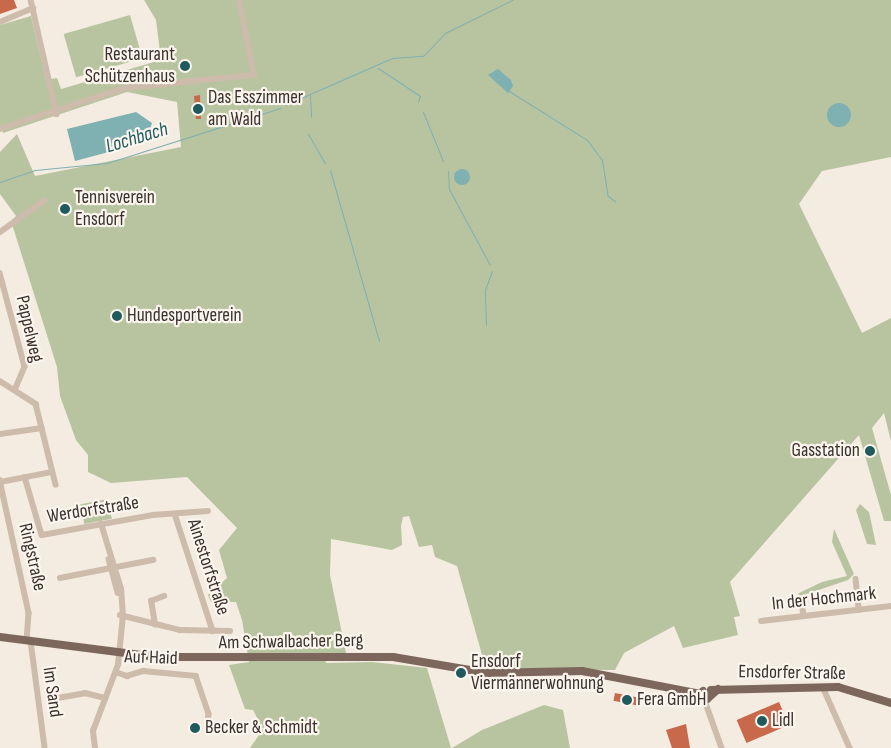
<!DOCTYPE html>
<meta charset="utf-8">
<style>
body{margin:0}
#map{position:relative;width:891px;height:748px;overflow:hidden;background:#f4ebe1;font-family:"Sofia Sans Condensed",sans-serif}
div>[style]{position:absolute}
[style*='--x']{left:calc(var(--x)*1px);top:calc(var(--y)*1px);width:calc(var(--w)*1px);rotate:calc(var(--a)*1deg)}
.green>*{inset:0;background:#b8c4a0;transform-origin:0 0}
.water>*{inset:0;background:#7fb0b2}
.round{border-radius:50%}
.stream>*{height:1px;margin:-0.5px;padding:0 0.5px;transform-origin:0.5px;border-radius:0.5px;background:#7fb0b2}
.building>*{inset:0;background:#c8694b;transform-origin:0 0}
.minor>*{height:5.5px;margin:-2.75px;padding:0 2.75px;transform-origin:2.75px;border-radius:2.75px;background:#cdbbac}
.major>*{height:8px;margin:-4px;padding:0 4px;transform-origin:4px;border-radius:4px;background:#7d675c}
.dots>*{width:14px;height:14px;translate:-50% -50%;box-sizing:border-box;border:2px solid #fbf5ee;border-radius:50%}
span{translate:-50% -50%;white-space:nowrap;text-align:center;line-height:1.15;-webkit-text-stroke:4.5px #fbf5ee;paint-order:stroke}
.poi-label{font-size:19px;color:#3b302b}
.right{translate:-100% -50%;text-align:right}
.left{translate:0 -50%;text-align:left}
.street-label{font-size:19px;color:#3b302b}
.water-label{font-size:20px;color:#1f5a5e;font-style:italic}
</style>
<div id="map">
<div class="green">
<i style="clip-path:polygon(144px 0,891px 0,891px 157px,822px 171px,799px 204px,862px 333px,891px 318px,891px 441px,884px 413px,872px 428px,891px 495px,891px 521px,884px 521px,859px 435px,730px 582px,740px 616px,734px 617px,738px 635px,683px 648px,674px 626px,624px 653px,615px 670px,486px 669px,457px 566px,435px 557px,432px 545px,419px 547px,409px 516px,403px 517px,401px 526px,402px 545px,392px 550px,331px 539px,330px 575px,346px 653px,323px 653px,326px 663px,372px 662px,427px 668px,451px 748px,250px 748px,263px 729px,253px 710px,245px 709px,229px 665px,249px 662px,242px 620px,236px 602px,211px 602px,208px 595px,227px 578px,219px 550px,237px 528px,187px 477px,111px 483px,88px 472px,88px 455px,76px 440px,60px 396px,57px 367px,11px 221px,16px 216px,0 194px,0 152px,17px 134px,35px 176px,181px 147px,177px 102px,127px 92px,3px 133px,0 125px,0 25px,31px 16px,46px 80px,57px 78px,61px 89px,161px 60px,156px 20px)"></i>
<i style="left:130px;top:15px;width:45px;height:69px;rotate:74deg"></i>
<i style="left:108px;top:499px;width:20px;height:28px;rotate:79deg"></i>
<i style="clip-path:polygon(860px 504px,869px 512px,876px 545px,867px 544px,856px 510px)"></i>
<i style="clip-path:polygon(834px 529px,854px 574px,848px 580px,798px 597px,799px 593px,822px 582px,847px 576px,832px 542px)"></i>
<i style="clip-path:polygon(544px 705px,563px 710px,570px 748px,452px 748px,482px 730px)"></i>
</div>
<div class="water">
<i style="clip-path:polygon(498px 69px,511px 80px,513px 86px,508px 93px,488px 75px)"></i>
<i class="round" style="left:827px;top:103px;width:24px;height:24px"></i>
<i style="clip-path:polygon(136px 112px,152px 123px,146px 142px,75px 161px,67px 129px)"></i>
<i class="round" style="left:454px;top:169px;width:16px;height:16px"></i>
</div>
<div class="stream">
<i style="--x:378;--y:68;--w:50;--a:33.7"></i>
<i style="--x:420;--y:96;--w:6;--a:108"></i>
<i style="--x:509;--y:91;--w:92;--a:32.1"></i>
<i style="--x:587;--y:140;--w:25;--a:53"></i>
<i style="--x:602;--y:160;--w:36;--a:81"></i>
<i style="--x:608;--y:196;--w:9;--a:36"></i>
<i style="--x:310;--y:95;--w:22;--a:87"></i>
<i style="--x:285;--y:105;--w:117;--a:-23.7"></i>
<i style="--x:392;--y:58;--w:31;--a:-4"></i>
<i style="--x:423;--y:56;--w:32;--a:-46"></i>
<i style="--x:445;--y:33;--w:75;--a:-26.2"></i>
<i style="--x:423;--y:112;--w:53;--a:67.8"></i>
<i style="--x:308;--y:134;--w:34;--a:60"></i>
<i style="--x:330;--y:170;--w:178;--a:74"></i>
<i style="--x:448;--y:171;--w:18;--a:87"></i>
<i style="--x:449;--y:189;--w:86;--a:61.7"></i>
<i style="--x:0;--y:182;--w:37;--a:-19"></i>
<i style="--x:35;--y:170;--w:72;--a:-5.6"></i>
<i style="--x:107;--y:163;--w:182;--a:-17.6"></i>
<i style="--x:486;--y:325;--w:35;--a:-92"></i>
<i style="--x:485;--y:290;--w:20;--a:-70"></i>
</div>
<div class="building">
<i style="clip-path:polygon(0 0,14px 0,17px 8px,0 14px)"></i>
<i style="clip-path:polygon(200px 95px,201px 119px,196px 119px,194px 96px)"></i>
<i style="left:615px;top:693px;width:26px;height:8px;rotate:11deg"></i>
<i style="left:779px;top:702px;width:25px;height:46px;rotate:67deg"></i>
<i style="clip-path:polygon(686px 724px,690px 748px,672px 748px,666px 730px)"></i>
</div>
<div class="minor">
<i style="--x:31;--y:0;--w:117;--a:77.2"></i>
<i style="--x:0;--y:22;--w:36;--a:-23"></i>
<i style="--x:0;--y:129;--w:132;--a:-18.2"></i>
<i style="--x:125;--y:88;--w:130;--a:-5.8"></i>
<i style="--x:254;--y:75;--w:76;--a:-101.3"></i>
<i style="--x:0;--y:232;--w:54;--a:-35.2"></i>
<i style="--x:0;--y:273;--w:97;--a:75.1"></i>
<i style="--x:25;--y:367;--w:25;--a:113"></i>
<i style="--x:0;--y:381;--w:43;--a:32.6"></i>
<i style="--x:36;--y:404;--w:83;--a:76.1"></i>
<i style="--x:0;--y:434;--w:42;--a:-8.1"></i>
<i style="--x:25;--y:477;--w:60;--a:73.7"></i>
<i style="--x:42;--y:535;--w:113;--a:-10.2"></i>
<i style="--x:153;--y:515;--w:55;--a:-4.2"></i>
<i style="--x:0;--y:480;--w:136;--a:77.7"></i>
<i style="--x:29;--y:613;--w:27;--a:94"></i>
<i style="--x:0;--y:482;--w:53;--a:-10.9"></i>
<i style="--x:175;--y:514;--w:123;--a:72"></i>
<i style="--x:109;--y:559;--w:35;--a:75"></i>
<i style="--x:60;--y:578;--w:95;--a:-11"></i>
<i style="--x:856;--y:579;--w:31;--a:84"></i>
<i style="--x:802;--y:602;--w:14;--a:82"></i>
<i style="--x:120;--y:615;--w:62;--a:14"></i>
<i style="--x:180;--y:630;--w:50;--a:1.1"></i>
<i style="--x:761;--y:621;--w:131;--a:-6.6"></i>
<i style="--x:155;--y:625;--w:24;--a:-99"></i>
<i style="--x:151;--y:601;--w:14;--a:-21"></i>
<i style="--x:31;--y:641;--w:108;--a:82.5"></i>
<i style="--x:116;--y:672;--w:12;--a:20"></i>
<i style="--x:127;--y:676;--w:17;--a:-17"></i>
<i style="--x:143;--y:671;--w:53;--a:5.4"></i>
<i style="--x:196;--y:676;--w:40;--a:71.1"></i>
<i style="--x:209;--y:714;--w:8;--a:97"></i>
<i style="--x:823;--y:687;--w:67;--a:66.1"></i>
<i style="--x:58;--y:698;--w:27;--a:-10"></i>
<i style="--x:85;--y:693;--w:21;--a:14"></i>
<i style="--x:704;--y:698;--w:53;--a:70.2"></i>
<i style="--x:95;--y:748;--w:17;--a:-97"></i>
<i style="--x:93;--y:731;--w:71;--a:-69.3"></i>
<i style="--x:118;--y:665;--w:49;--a:-84.2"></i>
<i style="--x:123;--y:616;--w:27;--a:-94"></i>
<i style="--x:121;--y:589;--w:68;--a:-107.1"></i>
</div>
<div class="major">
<i style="--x:0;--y:637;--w:158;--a:7.3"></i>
<i style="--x:157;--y:657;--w:236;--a:0"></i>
<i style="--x:393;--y:657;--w:96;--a:9.6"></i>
<i style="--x:488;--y:673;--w:94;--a:-1.2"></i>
<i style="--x:582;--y:671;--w:122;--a:10.9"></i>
<i style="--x:711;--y:690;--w:127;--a:-1.4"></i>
<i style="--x:838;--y:687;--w:55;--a:16.8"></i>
<i style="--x:703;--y:691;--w:9;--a:63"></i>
<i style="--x:707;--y:699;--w:15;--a:-42"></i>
</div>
<div class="dots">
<i style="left:185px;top:66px;background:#1f5a5e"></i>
<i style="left:198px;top:109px;background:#1f5a5e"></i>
<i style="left:65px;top:209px;background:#1f5a5e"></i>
<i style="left:117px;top:316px;background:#1f5a5e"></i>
<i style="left:870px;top:451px;background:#1f5a5e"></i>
<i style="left:461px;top:673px;background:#1f5a5e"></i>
<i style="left:627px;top:700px;background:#1f5a5e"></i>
<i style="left:762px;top:721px;background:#1f5a5e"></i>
<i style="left:195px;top:728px;background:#1f5a5e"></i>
</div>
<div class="poi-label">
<span class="right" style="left:175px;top:66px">Restaurant<br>Schützenhaus</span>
<span class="left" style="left:208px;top:109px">Das Esszimmer<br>am Wald</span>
<span class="left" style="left:75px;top:209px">Tennisverein<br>Ensdorf</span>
<span class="left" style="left:127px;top:316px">Hundesportverein</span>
<span class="right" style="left:860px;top:451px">Gasstation</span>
<span class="left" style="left:471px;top:673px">Ensdorf<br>Viermännerwohnung</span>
<span class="left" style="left:637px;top:700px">Fera GmbH</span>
<span class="left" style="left:772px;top:721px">Lidl</span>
<span class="left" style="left:205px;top:728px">Becker &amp; Schmidt</span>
</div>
<div class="street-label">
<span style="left:29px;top:329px;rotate:77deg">Pappelweg</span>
<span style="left:93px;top:510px;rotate:-9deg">Werdorfstraße</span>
<span style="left:32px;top:557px;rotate:77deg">Ringstraße</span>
<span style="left:208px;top:567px;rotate:72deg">Ainestorfstraße</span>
<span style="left:824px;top:599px;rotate:-6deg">In der Hochmark</span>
<span style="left:291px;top:642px;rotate:-1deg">Am Schwalbacher Berg</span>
<span style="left:151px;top:658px;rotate:2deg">Auf Haid</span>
<span style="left:792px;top:673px;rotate:1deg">Ensdorfer Straße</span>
<span style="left:52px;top:692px;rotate:82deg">Im Sand</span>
</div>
<div class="water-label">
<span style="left:137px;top:138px;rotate:-17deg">Lochbach</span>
</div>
</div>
